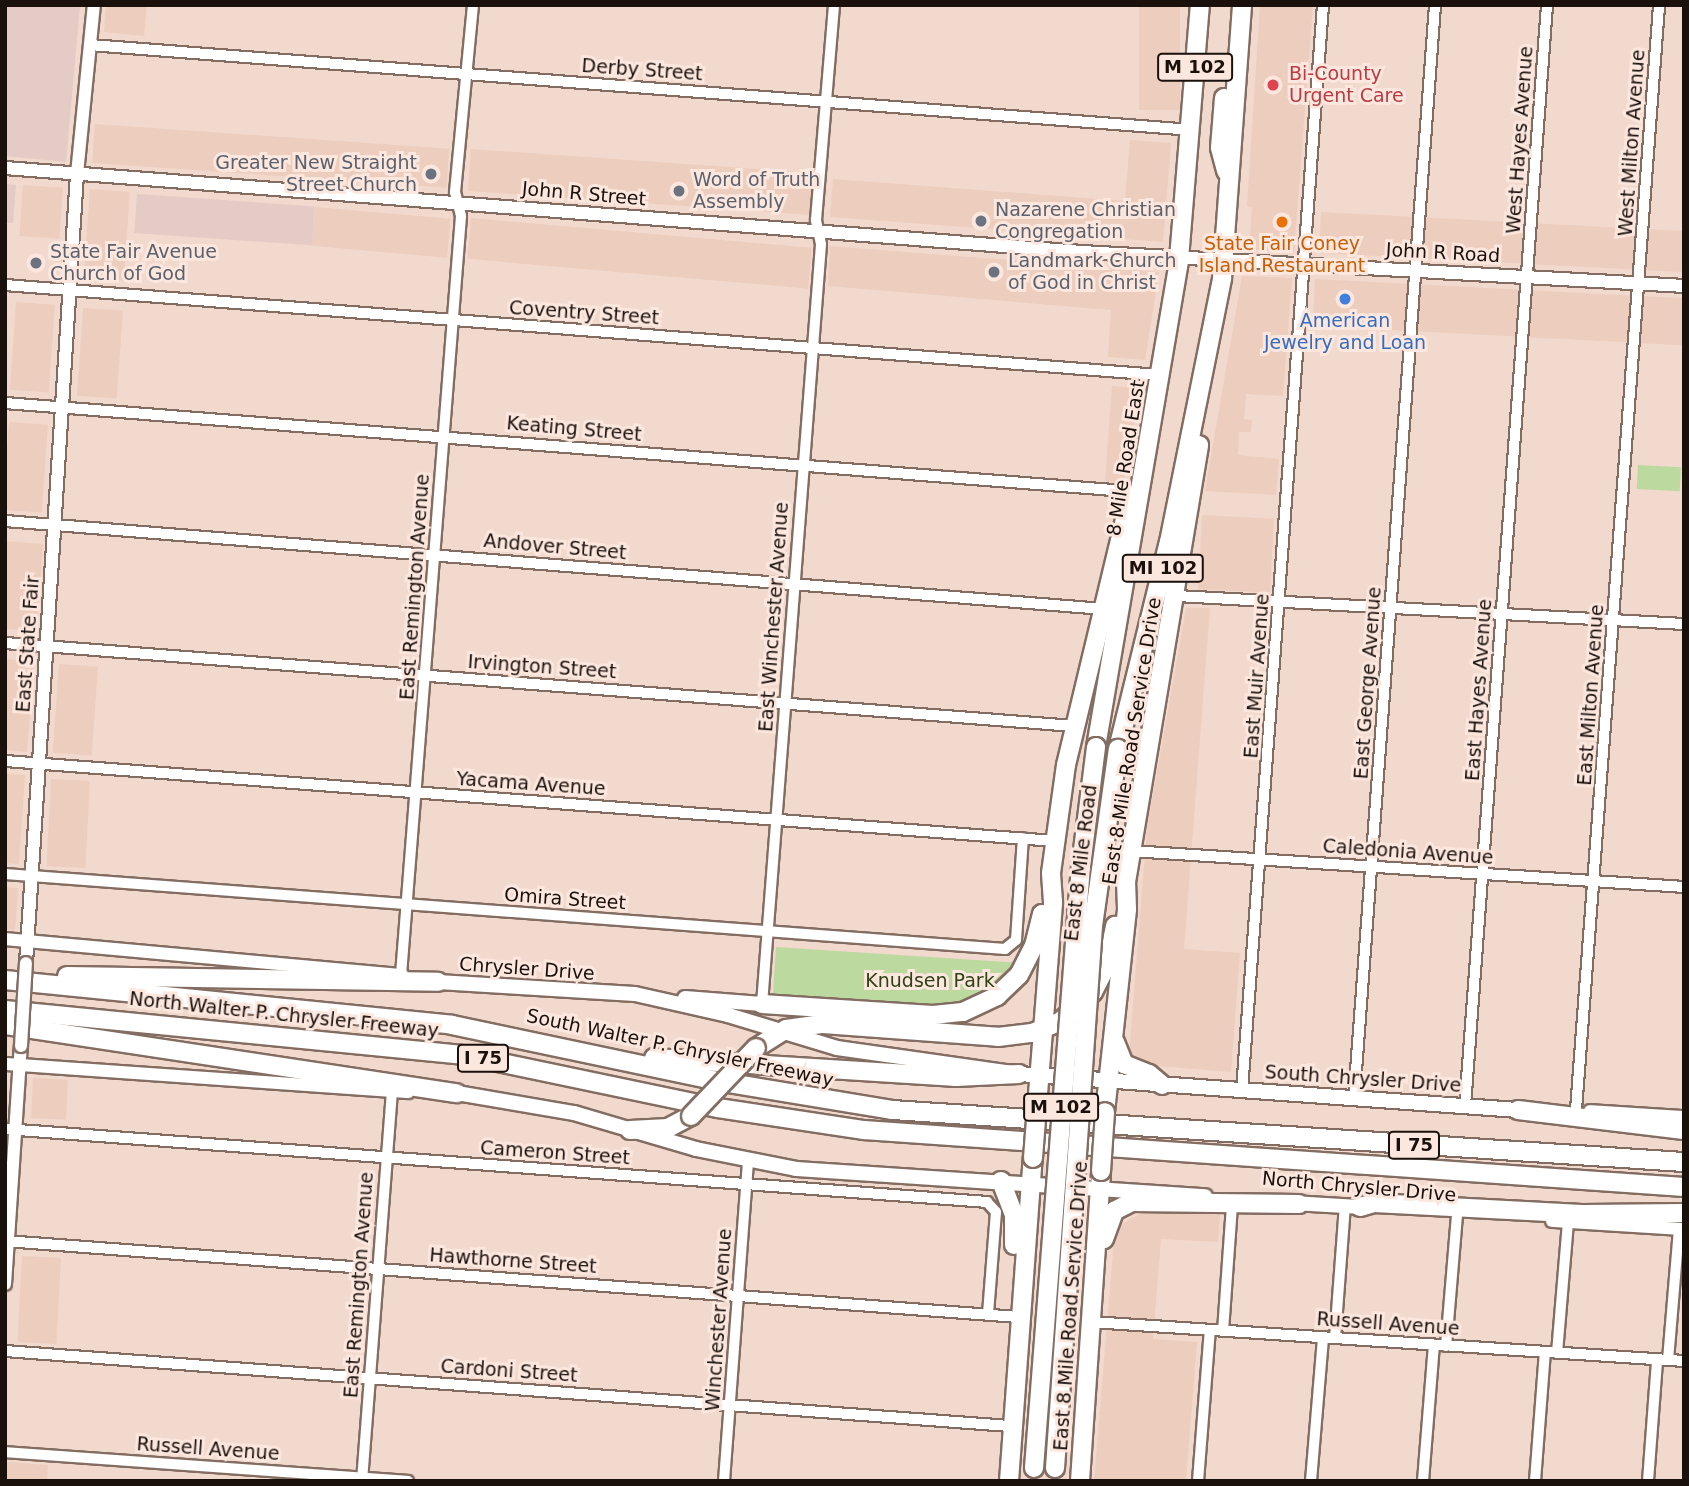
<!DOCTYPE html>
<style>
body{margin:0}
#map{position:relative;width:1689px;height:1486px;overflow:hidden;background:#f2d9cd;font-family:"DejaVu Sans",sans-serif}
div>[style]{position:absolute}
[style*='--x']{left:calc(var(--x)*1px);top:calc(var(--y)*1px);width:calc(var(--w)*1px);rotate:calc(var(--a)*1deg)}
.built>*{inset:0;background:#edcdbd;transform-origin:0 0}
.industrial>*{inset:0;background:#e4cbc5;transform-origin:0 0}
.green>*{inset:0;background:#bcd99f;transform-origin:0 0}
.roads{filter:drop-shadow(2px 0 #836d62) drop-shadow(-2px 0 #836d62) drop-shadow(0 2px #836d62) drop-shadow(0 -2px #836d62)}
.street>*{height:10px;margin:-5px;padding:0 5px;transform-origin:5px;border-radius:5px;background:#fff}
.secondary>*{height:12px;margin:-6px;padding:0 6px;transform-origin:6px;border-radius:6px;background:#fff}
.primary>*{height:14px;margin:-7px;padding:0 7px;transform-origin:7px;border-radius:7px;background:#fff}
.highway>*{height:18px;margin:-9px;padding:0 9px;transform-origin:9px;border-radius:9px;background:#fff}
.bridges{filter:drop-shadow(2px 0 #836d62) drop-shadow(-2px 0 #836d62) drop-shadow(0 2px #836d62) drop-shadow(0 -2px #836d62)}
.secondary-bridge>*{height:12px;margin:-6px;padding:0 6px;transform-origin:6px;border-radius:6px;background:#fff}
.highway-bridge>*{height:18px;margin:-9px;padding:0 9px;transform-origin:9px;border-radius:9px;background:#fff}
.dots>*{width:19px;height:19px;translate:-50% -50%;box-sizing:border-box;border:4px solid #fce7de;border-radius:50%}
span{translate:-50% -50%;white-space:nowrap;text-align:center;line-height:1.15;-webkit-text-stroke:6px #fce7de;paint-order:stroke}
.shield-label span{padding:2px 5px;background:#fce7de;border:2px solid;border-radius:5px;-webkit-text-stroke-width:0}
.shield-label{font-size:18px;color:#1a110d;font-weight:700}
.street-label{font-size:19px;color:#1a110d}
.health-label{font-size:19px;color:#be3a42}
.left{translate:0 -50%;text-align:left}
.worship-label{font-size:19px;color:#5b616d}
.right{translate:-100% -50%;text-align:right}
.food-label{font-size:19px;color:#c56008}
.shop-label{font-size:19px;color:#366cbe}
.park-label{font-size:19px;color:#2e4314}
.frame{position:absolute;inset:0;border:7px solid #1a110d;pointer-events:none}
</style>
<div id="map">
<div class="built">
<i style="clip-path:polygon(106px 5px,147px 5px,144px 36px,104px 32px)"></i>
<i style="left:1139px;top:5px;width:41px;height:105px"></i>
<i style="clip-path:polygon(1260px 5px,1313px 5px,1294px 252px,1249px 249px,1252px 207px,1247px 206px)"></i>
<i style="left:95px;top:124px;width:355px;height:39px;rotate:4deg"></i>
<i style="clip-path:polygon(1130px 140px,1171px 143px,1163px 242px,830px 217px,833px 179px,1125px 201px)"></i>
<i style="left:471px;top:149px;width:343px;height:42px;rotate:4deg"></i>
<i style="left:23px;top:185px;width:40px;height:51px;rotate:4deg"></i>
<i style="left:90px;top:189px;width:40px;height:89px;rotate:4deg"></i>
<i style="left:315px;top:207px;width:136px;height:39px;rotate:5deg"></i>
<i style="left:1321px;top:212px;width:363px;height:41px;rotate:3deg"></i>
<i style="left:471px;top:218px;width:342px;height:41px;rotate:5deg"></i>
<i style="clip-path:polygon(830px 246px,1159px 272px,1145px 360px,1108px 357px,1111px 310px,828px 286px)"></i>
<i style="clip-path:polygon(1242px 276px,1292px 278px,1283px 396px,1246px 394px,1244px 419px,1252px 420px,1251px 432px,1239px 432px,1238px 455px,1279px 459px,1276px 495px,1205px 491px)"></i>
<i style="left:1315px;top:279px;width:370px;height:47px;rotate:3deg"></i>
<i style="left:16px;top:302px;width:39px;height:88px;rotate:4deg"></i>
<i style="left:83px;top:308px;width:40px;height:88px;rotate:4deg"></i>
<i style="clip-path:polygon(1112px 386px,1139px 388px,1124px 483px,1105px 481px)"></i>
<i style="left:9px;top:422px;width:39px;height:88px;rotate:4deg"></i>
<i style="left:1202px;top:515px;width:72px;height:74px;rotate:3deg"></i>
<i style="clip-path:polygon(5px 541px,43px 544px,37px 631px,5px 629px)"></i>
<i style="clip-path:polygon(1186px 608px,1210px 608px,1184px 949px,1240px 953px,1231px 1072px,1145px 1065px,1129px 1054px,1147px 829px)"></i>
<i style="clip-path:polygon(5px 659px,34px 662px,27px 752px,5px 750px)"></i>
<i style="left:59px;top:664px;width:39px;height:89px;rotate:4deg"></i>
<i style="clip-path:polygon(5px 774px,25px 775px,19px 864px,5px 863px)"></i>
<i style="left:51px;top:779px;width:39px;height:87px;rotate:3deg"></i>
<i style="clip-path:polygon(5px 887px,18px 888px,15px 930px,5px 929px)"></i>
<i style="left:33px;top:1078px;width:35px;height:40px;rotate:3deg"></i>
<i style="clip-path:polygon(1141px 1213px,1220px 1214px,1218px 1242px,1161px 1239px,1153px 1339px,1197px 1342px,1186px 1481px,1094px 1481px,1115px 1228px)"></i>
<i style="left:22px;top:1256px;width:39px;height:86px;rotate:3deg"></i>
<i style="clip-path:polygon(7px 1462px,48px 1465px,47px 1481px,6px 1481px)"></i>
</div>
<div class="industrial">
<i style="clip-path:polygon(5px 5px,80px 5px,66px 162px,5px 156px)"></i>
<i style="clip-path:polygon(5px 184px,16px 185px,13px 223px,5px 223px)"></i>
<i style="left:137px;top:194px;width:178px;height:39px;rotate:4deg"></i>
</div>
<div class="green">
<i style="left:1638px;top:465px;width:43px;height:24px;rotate:3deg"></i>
<i style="clip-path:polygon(776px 947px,1021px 963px,998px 987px,965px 1004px,938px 1007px,773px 994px)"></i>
</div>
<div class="roads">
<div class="street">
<i style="--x:90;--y:45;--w:1104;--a:4.41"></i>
<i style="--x:5;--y:285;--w:1159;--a:4.46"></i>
<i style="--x:5;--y:403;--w:1137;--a:4.49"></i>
<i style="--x:5;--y:521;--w:1102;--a:4.58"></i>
<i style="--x:1177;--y:596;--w:508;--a:3.16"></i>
<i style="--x:5;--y:643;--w:1073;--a:4.44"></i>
<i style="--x:5;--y:761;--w:1052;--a:4.36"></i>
<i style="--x:1131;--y:851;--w:554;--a:3.72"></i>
<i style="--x:5;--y:874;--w:1003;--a:4.29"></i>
<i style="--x:1005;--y:949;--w:14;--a:-39"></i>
<i style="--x:1016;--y:940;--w:102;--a:-86.1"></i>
<i style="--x:401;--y:975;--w:761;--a:-85.48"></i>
<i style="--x:461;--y:216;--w:25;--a:-104"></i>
<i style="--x:455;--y:192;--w:188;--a:-84.5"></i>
<i style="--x:762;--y:1004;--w:762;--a:-85.56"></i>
<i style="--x:821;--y:244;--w:25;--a:-102"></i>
<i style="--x:816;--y:220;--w:216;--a:-85.2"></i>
<i style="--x:1242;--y:1090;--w:1088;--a:-85.73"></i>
<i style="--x:1354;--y:1098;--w:1096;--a:-85.76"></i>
<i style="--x:1465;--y:1106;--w:1104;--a:-85.74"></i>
<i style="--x:1576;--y:1110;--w:1108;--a:-85.7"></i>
<i style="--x:5;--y:1129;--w:985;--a:4.25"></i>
<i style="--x:987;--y:1202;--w:13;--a:48"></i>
<i style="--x:996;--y:1212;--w:102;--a:94.5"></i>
<i style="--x:5;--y:1241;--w:1016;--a:4.29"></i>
<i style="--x:1091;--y:1322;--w:594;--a:3.76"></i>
<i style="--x:1223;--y:1331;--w:125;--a:-85.9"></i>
<i style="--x:1232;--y:1206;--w:7;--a:-124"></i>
<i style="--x:1335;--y:1338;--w:132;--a:-85.7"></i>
<i style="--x:1446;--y:1346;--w:131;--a:-85.2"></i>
<i style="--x:5;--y:1351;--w:1008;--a:4.27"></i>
<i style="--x:1557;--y:1353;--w:131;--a:-85.2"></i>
<i style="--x:1668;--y:1360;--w:131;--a:-85.2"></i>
<i style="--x:5;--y:1452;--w:404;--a:4.1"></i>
<i style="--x:362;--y:1481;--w:390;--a:-85.6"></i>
<i style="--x:724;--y:1481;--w:320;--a:-85.7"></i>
<i style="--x:1198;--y:1481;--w:151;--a:-85.5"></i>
<i style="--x:1311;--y:1481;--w:144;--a:-85.2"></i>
<i style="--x:1423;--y:1481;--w:136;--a:-85.4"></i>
<i style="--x:1535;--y:1481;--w:129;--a:-85.6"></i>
<i style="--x:1648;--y:1481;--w:121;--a:-85.7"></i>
</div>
<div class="secondary">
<i style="--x:5;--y:168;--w:1080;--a:4.46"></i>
<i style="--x:1082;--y:252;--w:603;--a:3.23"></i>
<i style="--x:5;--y:939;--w:399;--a:5.2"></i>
<i style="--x:26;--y:963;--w:791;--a:-86.3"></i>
<i style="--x:77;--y:174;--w:170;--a:-84.3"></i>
<i style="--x:5;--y:1064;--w:404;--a:4"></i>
<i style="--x:1590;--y:1111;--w:94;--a:3.7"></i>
<i style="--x:1552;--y:1221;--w:132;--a:3.5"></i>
<i style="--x:5;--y:1284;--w:239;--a:-86.2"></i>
</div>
<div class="primary">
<i style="--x:438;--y:982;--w:197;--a:3.5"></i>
<i style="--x:635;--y:994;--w:95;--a:12.7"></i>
<i style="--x:728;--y:1015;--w:114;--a:16.8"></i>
<i style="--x:837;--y:1048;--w:184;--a:8.1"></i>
<i style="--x:1019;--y:1074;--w:500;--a:4.13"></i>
<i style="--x:685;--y:998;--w:77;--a:4.5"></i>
<i style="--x:457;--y:1093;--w:119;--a:9.7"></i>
<i style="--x:574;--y:1113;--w:127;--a:16.4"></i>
<i style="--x:696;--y:1149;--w:102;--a:11.3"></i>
<i style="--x:796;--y:1169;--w:410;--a:3.8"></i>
<i style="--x:1291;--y:1203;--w:69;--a:3.3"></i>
</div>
<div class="highway">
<i style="--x:1224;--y:98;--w:50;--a:94.6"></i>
<i style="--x:1220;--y:148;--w:24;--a:75"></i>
<i style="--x:1096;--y:747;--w:495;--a:-80.3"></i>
<i style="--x:1179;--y:259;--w:255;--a:-85.3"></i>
<i style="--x:1118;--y:749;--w:213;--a:-76.2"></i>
<i style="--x:1169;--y:542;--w:269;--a:-78.6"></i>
<i style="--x:1222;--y:278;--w:274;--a:-85.8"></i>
<i style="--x:67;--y:976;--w:371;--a:0.9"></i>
<i style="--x:5;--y:980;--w:449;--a:5.7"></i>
<i style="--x:452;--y:1025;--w:271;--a:11.9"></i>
<i style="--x:717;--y:1081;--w:177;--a:9.4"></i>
<i style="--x:892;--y:1110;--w:794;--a:3.76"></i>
<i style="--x:762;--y:1004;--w:171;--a:3.7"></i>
<i style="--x:933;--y:1015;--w:30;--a:-6"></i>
<i style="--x:963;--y:1012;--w:38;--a:-25"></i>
<i style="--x:997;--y:996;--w:30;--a:-44"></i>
<i style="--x:1019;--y:975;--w:33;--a:-63"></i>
<i style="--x:1034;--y:946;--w:33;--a:-76"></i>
<i style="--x:5;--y:1010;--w:461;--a:5.6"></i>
<i style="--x:464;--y:1055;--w:259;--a:11.8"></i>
<i style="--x:718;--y:1108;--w:148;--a:8.6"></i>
<i style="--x:864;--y:1130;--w:822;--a:3.98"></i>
<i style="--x:5;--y:1025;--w:457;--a:8.6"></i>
<i style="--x:1115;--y:1042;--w:24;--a:68"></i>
<i style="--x:1124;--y:1064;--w:27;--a:22"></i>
<i style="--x:1149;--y:1074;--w:17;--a:40"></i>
<i style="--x:756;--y:1048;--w:36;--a:-32"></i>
<i style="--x:786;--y:1029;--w:37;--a:-8"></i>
<i style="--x:823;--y:1024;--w:175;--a:4.2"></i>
<i style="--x:998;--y:1037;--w:34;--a:-7"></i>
<i style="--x:1032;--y:1033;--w:31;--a:-22"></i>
<i style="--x:1061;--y:1021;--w:43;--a:-42.2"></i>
<i style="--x:1093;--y:992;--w:31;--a:-63"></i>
<i style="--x:1107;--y:964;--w:39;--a:-78"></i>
<i style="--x:654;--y:1058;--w:303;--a:3.6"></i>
<i style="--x:956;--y:1077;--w:63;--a:-2.7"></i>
<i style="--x:1037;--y:1107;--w:206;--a:-85.5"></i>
<i style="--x:1053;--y:902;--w:29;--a:-94"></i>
<i style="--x:1051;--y:873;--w:109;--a:-82.1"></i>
<i style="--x:1066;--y:765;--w:257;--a:-76.5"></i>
<i style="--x:1126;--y:515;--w:23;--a:-61"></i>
<i style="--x:1518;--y:1110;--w:167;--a:6.9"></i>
<i style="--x:1105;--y:1112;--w:204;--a:-83.8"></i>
<i style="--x:1127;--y:909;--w:27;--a:-92"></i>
<i style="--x:1126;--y:882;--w:443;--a:-80.5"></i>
<i style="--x:630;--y:1130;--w:38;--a:-3"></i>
<i style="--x:668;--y:1128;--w:26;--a:-28"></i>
<i style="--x:1001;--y:1181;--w:36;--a:69"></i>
<i style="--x:1014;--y:1215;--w:30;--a:90"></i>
<i style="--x:1360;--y:1207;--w:15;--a:-16"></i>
<i style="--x:1374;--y:1203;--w:208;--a:3"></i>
<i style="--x:1582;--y:1214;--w:102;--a:-0.6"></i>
<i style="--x:1104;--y:1239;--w:30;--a:-70"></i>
<i style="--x:1114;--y:1211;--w:20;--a:-27"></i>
<i style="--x:1132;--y:1202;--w:167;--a:0.7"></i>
<i style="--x:1009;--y:1481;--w:324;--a:-85.8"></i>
<i style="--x:1080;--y:1481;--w:311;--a:-86.1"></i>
</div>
</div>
<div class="bridges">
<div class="secondary-bridge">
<i style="--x:21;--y:1046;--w:83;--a:-86.6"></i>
</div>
<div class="highway-bridge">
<i style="--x:691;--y:1116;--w:94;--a:-46.3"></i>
<i style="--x:1033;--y:1158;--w:51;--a:-85.5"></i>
<i style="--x:1101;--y:1171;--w:59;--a:-86.1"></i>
<i style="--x:1034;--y:1468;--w:604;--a:-85.54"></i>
<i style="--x:1081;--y:866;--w:120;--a:-82.8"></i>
<i style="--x:1055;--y:1468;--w:543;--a:-85.99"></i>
<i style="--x:1093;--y:926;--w:179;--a:-82"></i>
</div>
</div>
<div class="dots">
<i style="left:1273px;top:85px;background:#e0444e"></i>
<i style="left:431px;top:174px;background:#6b7280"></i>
<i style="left:679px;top:191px;background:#6b7280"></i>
<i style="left:981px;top:221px;background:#6b7280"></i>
<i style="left:1282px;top:222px;background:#e8710a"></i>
<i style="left:36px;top:263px;background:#6b7280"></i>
<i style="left:994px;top:272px;background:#6b7280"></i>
<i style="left:1345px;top:299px;background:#3f7fe0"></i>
</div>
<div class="shield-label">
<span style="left:1195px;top:67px">M 102</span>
<span style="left:1163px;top:568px">MI 102</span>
<span style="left:483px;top:1058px">I 75</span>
<span style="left:1061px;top:1107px">M 102</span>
<span style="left:1414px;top:1145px">I 75</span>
</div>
<div class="street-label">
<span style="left:642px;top:70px;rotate:4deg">Derby Street</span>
<span style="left:1520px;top:140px;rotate:-86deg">West Hayes Avenue</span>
<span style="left:1632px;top:143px;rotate:-86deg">West Milton Avenue</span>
<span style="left:584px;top:194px;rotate:5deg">John R Street</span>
<span style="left:1443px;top:253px;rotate:3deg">John R Road</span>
<span style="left:584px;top:313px;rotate:4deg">Coventry Street</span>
<span style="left:574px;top:429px;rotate:5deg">Keating Street</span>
<span style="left:1126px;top:458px;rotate:-81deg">8 Mile Road East</span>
<span style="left:555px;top:547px;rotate:5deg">Andover Street</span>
<span style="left:415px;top:587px;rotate:-86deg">East Remington Avenue</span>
<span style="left:774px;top:617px;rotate:-86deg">East Winchester Avenue</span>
<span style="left:28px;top:644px;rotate:-86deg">East State Fair</span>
<span style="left:542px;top:667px;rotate:4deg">Irvington Street</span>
<span style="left:1257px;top:676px;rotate:-86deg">East Muir Avenue</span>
<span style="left:1368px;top:683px;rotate:-86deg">East George Avenue</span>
<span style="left:1479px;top:690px;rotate:-86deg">East Hayes Avenue</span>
<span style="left:1591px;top:695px;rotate:-86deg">East Milton Avenue</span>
<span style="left:1132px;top:741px;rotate:-81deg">East 8 Mile Road Service Drive</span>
<span style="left:531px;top:784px;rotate:4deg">Yacama Avenue</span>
<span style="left:1408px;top:852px;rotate:4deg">Caledonia Avenue</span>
<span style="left:1081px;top:863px;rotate:-83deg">East 8 Mile Road</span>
<span style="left:565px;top:899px;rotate:4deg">Omira Street</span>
<span style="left:527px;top:969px;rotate:4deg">Chrysler Drive</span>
<span style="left:284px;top:1015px;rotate:6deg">North Walter P. Chrysler Freeway</span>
<span style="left:680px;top:1048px;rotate:12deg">South Walter P. Chrysler Freeway</span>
<span style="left:1363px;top:1079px;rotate:4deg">South Chrysler Drive</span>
<span style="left:555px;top:1153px;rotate:4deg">Cameron Street</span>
<span style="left:1359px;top:1187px;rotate:5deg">North Chrysler Drive</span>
<span style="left:513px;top:1261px;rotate:4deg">Hawthorne Street</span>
<span style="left:359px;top:1285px;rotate:-86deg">East Remington Avenue</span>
<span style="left:1071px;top:1306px;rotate:-86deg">East 8 Mile Road Service Drive</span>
<span style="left:719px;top:1320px;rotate:-86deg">Winchester Avenue</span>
<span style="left:1388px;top:1324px;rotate:4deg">Russell Avenue</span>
<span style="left:509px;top:1371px;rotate:4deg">Cardoni Street</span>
<span style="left:208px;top:1449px;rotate:4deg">Russell Avenue</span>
</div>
<div class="health-label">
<span class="left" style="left:1289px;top:85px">Bi-County<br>Urgent Care</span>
</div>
<div class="worship-label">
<span class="right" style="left:417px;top:174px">Greater New Straight<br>Street Church</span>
<span class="left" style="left:693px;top:191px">Word of Truth<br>Assembly</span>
<span class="left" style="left:995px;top:221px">Nazarene Christian<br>Congregation</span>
<span class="left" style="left:50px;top:263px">State Fair Avenue<br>Church of God</span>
<span class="left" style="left:1008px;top:272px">Landmark Church<br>of God in Christ</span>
</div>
<div class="food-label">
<span style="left:1282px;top:255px">State Fair Coney<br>Island Restaurant</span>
</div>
<div class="shop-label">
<span style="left:1345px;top:332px">American<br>Jewelry and Loan</span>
</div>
<div class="park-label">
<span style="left:930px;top:981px">Knudsen Park</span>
</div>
<div class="frame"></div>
</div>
